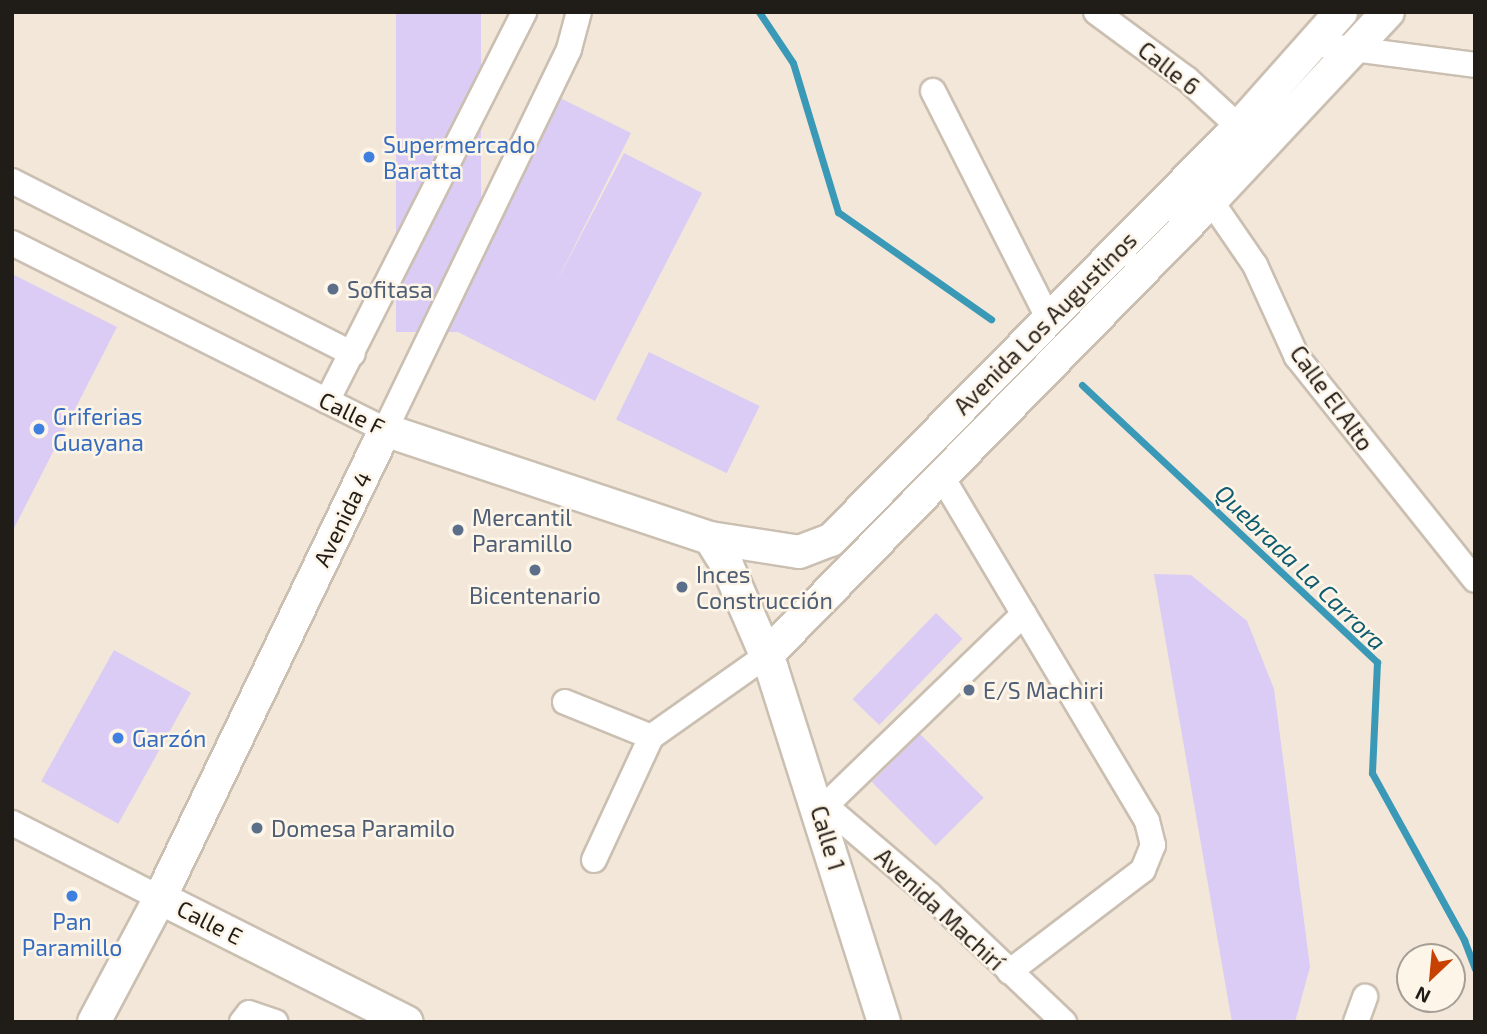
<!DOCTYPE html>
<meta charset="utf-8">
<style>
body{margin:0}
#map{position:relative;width:1487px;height:1034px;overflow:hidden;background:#f2e7d9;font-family:"Exo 2",sans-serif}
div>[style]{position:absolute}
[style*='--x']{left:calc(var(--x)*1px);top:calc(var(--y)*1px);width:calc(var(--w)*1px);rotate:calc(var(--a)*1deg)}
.stream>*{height:7px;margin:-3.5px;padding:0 3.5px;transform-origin:3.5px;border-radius:3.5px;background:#3a99b6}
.building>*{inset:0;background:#daccf5;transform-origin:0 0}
.roads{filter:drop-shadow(2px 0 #cabfb1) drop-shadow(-2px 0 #cabfb1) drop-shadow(0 2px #cabfb1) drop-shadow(0 -2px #cabfb1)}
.minor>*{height:24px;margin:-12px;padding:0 12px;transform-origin:12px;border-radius:12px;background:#fff}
.major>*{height:32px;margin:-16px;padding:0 16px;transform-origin:16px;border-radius:16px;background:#fff}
.dots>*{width:19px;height:19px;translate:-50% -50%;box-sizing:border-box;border:4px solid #fef5e9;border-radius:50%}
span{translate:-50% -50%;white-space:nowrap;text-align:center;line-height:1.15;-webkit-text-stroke:5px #fef5e9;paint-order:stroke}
.street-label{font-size:23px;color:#201c17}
.shop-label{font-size:23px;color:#366cbe}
.left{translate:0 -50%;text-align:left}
.service-label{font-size:23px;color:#4e5e75}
.water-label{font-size:24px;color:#0e5c70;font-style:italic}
.frame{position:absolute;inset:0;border:14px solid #201c17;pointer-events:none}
.north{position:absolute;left:1396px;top:943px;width:70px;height:70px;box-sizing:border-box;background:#fef5e9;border:2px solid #a59e95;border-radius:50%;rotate:206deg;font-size:19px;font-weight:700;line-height:28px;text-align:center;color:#201c17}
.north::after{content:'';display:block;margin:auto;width:24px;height:32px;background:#c74100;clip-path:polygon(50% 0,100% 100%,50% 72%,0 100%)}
</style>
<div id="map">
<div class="stream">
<i style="--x:759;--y:12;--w:61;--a:56.3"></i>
<i style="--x:793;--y:63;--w:156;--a:73.2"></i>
<i style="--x:838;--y:212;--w:187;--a:35"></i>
<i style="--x:1082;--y:385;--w:405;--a:43.2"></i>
<i style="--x:1377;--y:662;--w:111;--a:92.6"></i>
<i style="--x:1372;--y:773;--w:191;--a:61.1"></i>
<i style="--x:1464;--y:940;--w:31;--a:69"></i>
</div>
<div class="building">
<i style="left:396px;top:12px;width:85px;height:320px"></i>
<i style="clip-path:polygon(558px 97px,631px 133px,555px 285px,624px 153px,702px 193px,595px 401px,444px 325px)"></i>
<i style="clip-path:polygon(12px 274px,117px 327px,12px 532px)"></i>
<i style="left:649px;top:352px;width:123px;height:75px;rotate:26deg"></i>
<i style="clip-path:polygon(1154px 574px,1191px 575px,1247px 621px,1274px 689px,1310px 967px,1295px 1022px,1232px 1022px)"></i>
<i style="left:936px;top:613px;width:37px;height:120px;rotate:44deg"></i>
<i style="left:114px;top:650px;width:88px;height:150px;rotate:29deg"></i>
<i style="left:920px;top:734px;width:90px;height:68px;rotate:45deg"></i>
</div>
<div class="roads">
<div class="minor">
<i style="--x:1096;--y:12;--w:113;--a:36.4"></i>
<i style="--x:1187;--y:79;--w:71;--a:42.7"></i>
<i style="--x:1314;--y:44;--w:162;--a:7.4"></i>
<i style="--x:933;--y:91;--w:257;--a:63.1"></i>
<i style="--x:12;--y:181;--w:382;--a:26.9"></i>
<i style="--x:1211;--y:201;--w:78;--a:55.5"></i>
<i style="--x:1255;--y:265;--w:101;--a:65.5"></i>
<i style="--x:1297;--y:357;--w:285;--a:51.4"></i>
<i style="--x:12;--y:243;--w:417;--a:26.6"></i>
<i style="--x:385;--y:430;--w:423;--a:-64.2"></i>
<i style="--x:569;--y:49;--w:38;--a:-75"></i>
<i style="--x:327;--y:401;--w:436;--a:-63.1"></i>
<i style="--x:942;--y:477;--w:400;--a:59.2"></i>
<i style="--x:1147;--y:821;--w:25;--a:76"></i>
<i style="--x:1153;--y:845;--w:27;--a:112"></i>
<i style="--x:1143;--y:870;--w:168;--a:142.7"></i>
<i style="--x:565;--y:702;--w:93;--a:22.1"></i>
<i style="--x:815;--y:797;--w:151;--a:40.4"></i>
<i style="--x:930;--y:895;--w:185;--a:43.5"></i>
<i style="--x:826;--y:805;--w:275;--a:-44"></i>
<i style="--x:12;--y:823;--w:166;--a:26.9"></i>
<i style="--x:594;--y:860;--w:136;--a:-65.1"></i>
<i style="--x:651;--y:737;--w:141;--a:-35.2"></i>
<i style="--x:242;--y:1022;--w:11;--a:-52"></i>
<i style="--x:249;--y:1013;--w:28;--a:19"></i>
<i style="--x:1356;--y:1022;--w:27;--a:-70"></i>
</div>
<div class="major">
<i style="--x:710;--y:538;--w:32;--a:58"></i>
<i style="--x:727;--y:565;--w:113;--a:66.6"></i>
<i style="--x:772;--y:669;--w:370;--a:72.4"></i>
<i style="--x:766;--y:656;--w:636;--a:-45.64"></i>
<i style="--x:1211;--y:201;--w:259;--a:-46.9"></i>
<i style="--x:160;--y:898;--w:276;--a:26.7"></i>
<i style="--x:94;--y:1022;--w:140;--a:-62"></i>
<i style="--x:160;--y:898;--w:519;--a:-64.32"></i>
<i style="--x:385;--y:430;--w:342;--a:18.4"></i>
<i style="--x:710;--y:538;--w:90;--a:8.9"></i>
<i style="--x:799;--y:552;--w:34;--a:-21"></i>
<i style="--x:831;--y:540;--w:581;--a:-45.35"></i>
<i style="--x:1239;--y:127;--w:154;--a:-48.4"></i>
</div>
</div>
<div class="dots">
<i style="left:369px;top:157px;background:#3f7fe0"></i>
<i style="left:333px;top:289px;background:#5c6f8a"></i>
<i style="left:39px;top:429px;background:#3f7fe0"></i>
<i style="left:458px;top:530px;background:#5c6f8a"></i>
<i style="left:535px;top:570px;background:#5c6f8a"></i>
<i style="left:682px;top:587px;background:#5c6f8a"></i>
<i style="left:969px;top:690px;background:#5c6f8a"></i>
<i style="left:118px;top:738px;background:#3f7fe0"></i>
<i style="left:257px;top:828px;background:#5c6f8a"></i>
<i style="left:72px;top:896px;background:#3f7fe0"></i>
</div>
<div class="street-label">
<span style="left:1169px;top:68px;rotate:38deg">Calle 6</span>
<span style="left:1045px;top:323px;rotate:-45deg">Avenida Los Augustinos</span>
<span style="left:1332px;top:398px;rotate:54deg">Calle El Alto</span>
<span style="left:352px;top:413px;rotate:26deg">Calle F</span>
<span style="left:342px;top:519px;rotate:-64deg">Avenida 4</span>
<span style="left:828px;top:838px;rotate:73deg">Calle 1</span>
<span style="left:940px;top:909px;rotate:43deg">Avenida Machirí</span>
<span style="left:210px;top:922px;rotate:27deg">Calle E</span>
</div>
<div class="shop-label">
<span class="left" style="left:383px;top:157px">Supermercado<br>Baratta</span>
<span class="left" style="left:53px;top:429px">Griferias<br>Guayana</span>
<span class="left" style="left:132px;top:738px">Garzón</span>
<span style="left:72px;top:934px">Pan<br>Paramillo</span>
</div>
<div class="service-label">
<span class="left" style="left:347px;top:289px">Sofitasa</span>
<span class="left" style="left:472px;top:530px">Mercantil<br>Paramillo</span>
<span class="left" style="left:696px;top:587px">Inces<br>Construcción</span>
<span style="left:535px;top:595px">Bicentenario</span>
<span class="left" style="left:983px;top:690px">E/S Machiri</span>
<span class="left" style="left:271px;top:828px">Domesa Paramilo</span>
</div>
<div class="water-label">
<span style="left:1301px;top:567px;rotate:44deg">Quebrada La Carrora</span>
</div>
<div class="frame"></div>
<div class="north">N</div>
</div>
